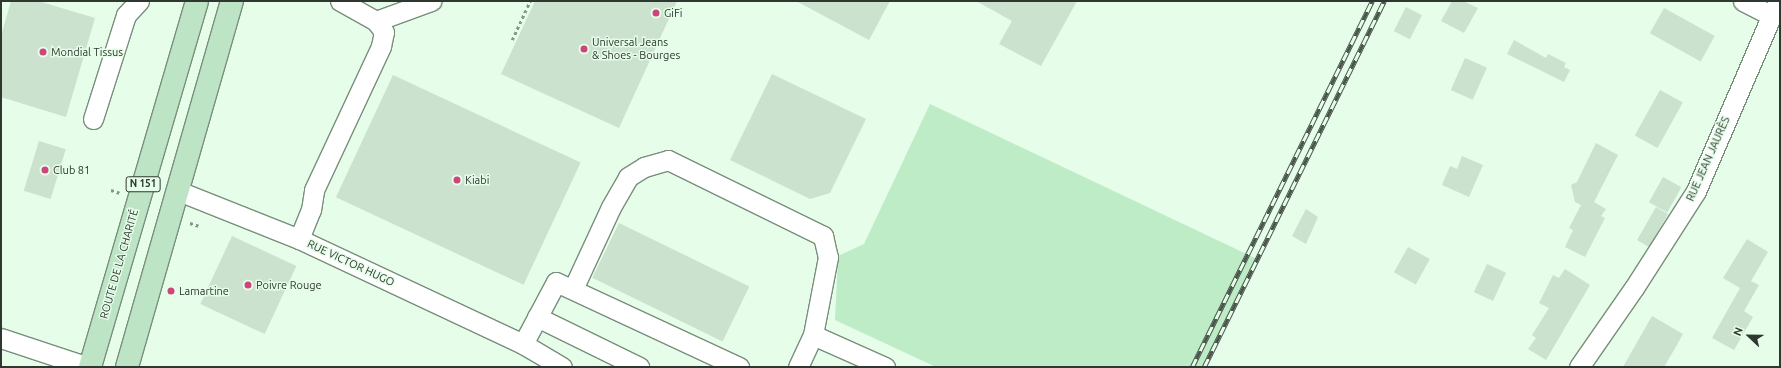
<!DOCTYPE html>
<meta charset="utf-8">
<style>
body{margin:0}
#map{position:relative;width:1781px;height:368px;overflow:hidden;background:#e5fde9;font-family:Ubuntu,sans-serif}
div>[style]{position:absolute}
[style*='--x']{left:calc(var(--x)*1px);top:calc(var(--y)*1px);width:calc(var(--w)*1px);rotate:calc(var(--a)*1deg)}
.green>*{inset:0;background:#beecc6}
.building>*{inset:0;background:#cae2ce;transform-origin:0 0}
.path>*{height:2.5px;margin-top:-1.25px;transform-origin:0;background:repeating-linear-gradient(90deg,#869689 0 3px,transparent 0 6px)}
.roads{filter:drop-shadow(1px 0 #798e7c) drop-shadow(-1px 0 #798e7c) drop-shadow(0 1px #798e7c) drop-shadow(0 -1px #798e7c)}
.minor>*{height:19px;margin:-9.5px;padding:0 9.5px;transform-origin:9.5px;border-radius:9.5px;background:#fff}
.major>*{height:22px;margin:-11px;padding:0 11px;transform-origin:11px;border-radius:11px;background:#bde4c5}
.rail>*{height:4.5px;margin-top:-2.25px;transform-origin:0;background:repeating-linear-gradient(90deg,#e5fde9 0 9px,#4a564d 0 18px);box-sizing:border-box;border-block:1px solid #4a564d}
.dots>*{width:11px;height:11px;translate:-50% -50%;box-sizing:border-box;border:2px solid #e5fde9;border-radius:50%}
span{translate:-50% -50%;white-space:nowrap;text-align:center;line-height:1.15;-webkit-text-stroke:3px #e5fde9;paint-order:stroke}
.shield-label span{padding:1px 3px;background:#e5fde9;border:1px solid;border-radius:3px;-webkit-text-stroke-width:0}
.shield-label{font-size:10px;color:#2e3730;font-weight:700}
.poi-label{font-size:11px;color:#2e3730}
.left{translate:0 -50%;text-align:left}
.street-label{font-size:11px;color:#2e3730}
.frame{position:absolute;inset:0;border:2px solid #2e3730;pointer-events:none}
.north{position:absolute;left:1729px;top:316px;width:40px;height:40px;-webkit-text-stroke:3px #e5fde9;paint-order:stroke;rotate:292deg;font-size:11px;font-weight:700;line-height:16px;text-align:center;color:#2e3730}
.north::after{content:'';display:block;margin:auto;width:14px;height:18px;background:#2e3730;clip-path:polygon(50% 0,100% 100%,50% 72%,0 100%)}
</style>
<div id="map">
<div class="green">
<i style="clip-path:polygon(930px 104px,1257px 259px,1204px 367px,936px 367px,835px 320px,838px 256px,864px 244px)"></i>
</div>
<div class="building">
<i style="clip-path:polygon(11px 1px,38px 1px,95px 18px,66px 117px,1px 97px,1px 36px)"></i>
<i style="clip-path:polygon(535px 1px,677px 1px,619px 128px,501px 74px)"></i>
<i style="clip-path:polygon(796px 1px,890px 1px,869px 40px)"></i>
<i style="clip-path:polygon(976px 1px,1077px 1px,1041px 66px,999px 44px,1012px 21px)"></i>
<i style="clip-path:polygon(1452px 1px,1463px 1px,1478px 8px,1464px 33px,1441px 21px)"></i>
<i style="left:1406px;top:7px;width:18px;height:27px;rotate:27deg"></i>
<i style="left:1664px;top:8px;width:58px;height:29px;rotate:29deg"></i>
<i style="clip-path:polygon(1514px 40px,1546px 58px,1548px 54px,1566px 63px,1564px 67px,1570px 70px,1564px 82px,1507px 54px)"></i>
<i style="left:1465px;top:58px;width:24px;height:35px;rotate:24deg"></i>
<i style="clip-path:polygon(772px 74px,866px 119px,830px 193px,810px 199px,730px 160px)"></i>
<i style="left:393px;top:75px;width:207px;height:135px;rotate:25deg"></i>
<i style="left:1660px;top:90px;width:26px;height:52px;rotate:29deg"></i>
<i style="left:39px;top:141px;width:28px;height:52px;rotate:17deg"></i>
<i style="clip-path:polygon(1596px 143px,1618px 155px,1594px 202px,1606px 209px,1601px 216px,1605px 218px,1585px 257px,1565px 247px,1573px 230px,1569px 228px,1581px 205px,1575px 202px,1571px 185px,1577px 182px)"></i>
<i style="clip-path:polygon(1462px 156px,1483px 165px,1469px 197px,1442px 185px,1450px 166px,1457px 169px)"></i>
<i style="left:1663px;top:177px;width:21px;height:29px;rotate:29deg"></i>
<i style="left:1656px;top:207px;width:14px;height:38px;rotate:30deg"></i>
<i style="clip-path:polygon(1306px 209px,1318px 217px,1306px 244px,1292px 236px)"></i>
<i style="left:619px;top:223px;width:145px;height:61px;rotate:26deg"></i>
<i style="left:232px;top:236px;width:71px;height:75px;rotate:25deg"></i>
<i style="clip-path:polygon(1747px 239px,1768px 252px,1751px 281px,1759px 285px,1744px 311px,1753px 317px,1734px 350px,1712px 338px,1740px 288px,1723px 278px)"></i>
<i style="left:1408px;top:247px;width:25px;height:29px;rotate:29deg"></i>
<i style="left:1487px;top:264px;width:21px;height:31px;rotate:25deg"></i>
<i style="clip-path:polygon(1565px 269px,1590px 285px,1546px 360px,1528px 349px,1536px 338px,1532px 335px,1549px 308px,1539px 303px,1553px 275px,1559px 278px)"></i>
<i style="clip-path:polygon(1652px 316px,1683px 334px,1674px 350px,1664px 367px,1623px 367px)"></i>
</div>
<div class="path">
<i style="--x:512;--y:40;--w:43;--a:-65.2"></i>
<i style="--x:111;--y:190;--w:9;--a:18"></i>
<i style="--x:190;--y:223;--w:9;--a:18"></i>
</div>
<div class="roads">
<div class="minor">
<i style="--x:1743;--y:1;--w:30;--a:27"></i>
<i style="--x:376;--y:21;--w:59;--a:-20"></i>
<i style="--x:93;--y:119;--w:109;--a:-72.4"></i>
<i style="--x:126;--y:15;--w:19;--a:-47"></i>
<i style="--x:176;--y:190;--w:132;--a:21.7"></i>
<i style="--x:299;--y:239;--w:247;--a:25.1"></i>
<i style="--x:523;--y:344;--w:45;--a:30.5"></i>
<i style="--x:299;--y:239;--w:31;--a:-68"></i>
<i style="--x:311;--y:210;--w:20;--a:-81"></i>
<i style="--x:314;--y:190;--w:159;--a:-65"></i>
<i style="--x:381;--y:46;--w:14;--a:-78"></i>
<i style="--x:384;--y:32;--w:14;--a:-126"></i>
<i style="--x:376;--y:21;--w:41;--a:-150.9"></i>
<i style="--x:573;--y:289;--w:90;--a:-65.1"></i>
<i style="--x:611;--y:207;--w:34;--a:-60"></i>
<i style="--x:628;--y:177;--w:19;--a:-32"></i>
<i style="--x:644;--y:167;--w:25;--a:-16"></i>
<i style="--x:668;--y:160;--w:173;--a:26.1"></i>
<i style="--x:823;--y:236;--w:22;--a:77"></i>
<i style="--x:828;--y:257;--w:79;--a:100.9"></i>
<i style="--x:537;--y:317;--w:114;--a:26.1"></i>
<i style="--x:1;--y:338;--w:92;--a:18.4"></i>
<i style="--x:523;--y:344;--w:70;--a:-62"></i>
<i style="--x:556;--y:282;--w:202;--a:24.9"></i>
<i style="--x:798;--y:367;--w:35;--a:-65"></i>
<i style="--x:813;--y:335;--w:79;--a:24"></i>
<i style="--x:1579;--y:367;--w:96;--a:-55.2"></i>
<i style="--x:1634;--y:288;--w:115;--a:-57.4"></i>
<i style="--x:1696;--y:191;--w:207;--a:-66.7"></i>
</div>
<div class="major">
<i style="--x:90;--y:367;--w:381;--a:-73.7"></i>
<i style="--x:127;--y:367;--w:381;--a:-74"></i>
</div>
</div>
<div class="rail">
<i style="--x:1192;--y:367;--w:408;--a:-63.8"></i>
<i style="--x:1204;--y:367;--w:408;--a:-63.8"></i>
</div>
<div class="dots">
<i style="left:656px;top:13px;background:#ce447b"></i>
<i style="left:584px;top:49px;background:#ce447b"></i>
<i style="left:43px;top:52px;background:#ce447b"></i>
<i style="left:45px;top:170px;background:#ce447b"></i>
<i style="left:457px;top:180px;background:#ce447b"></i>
<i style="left:248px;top:285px;background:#ce447b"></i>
<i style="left:171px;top:291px;background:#ce447b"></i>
</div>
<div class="shield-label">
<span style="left:143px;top:184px">N 151</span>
</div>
<div class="poi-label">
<span class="left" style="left:664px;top:13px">GiFi</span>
<span class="left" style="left:592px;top:49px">Universal Jeans<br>&amp; Shoes - Bourges</span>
<span class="left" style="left:51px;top:52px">Mondial Tissus</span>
<span class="left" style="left:53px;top:170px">Club 81</span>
<span class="left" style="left:465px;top:180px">Kiabi</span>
<span class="left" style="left:256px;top:285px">Poivre Rouge</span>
<span class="left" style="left:179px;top:291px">Lamartine</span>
</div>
<div class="street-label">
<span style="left:1708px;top:159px;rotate:-66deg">RUE JEAN JAURÈS</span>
<span style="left:351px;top:263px;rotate:25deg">RUE VICTOR HUGO</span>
<span style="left:119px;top:264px;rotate:-74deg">ROUTE DE LA CHARITÉ</span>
</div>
<div class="frame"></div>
<div class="north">N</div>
</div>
